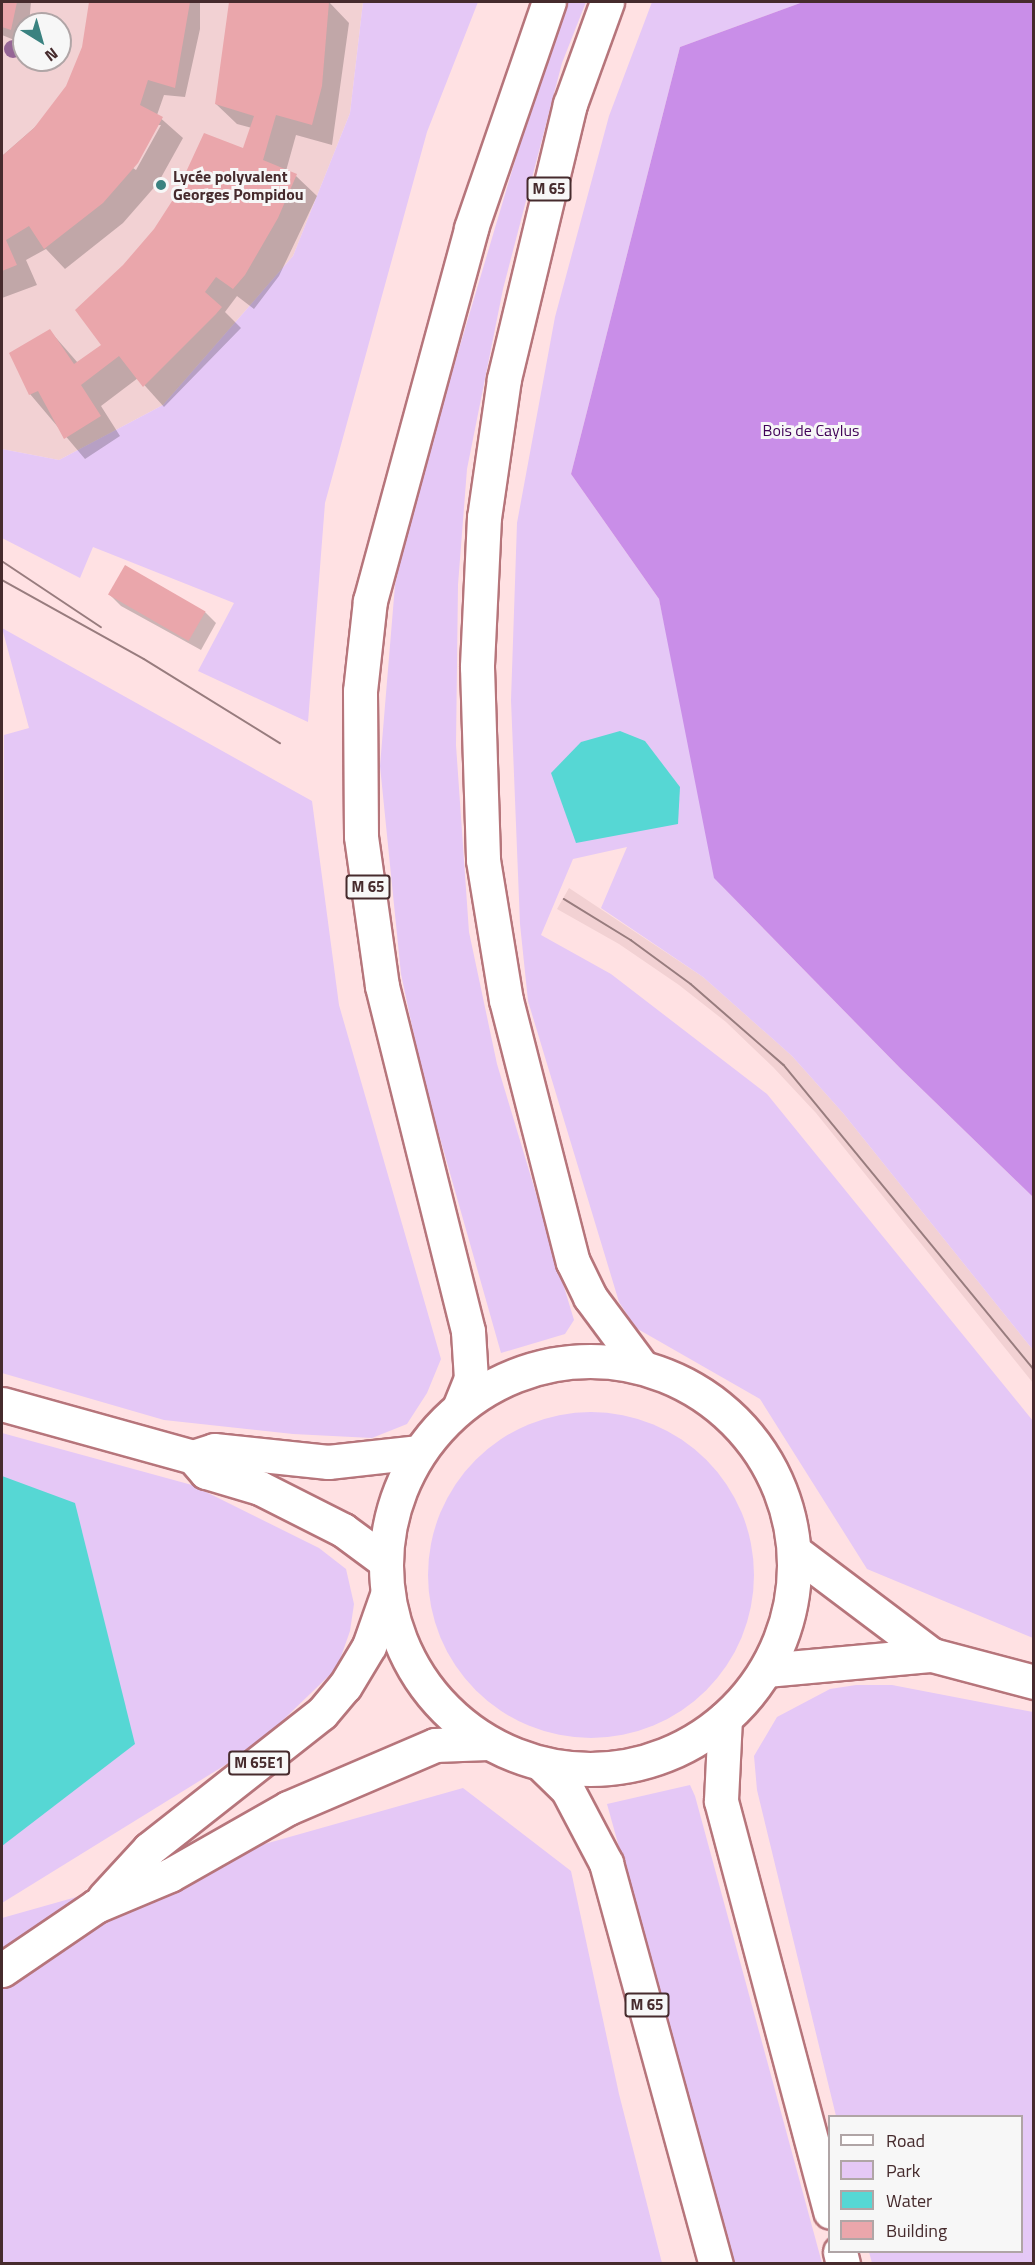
<!DOCTYPE html>
<meta charset="utf-8">
<style>
body{margin:0}
#map{position:relative;width:1035px;height:2265px;overflow:hidden;background:#ffe1e3;font-family:"Titillium Web",sans-serif}
div>[style]{position:absolute}
[style*='--x']{left:calc(var(--x)*1px);top:calc(var(--y)*1px);width:calc(var(--w)*1px);rotate:calc(var(--a)*1deg)}
.built>*{inset:0;background:#f2d1d3}
.green>*{inset:0;background:#e5c8f6}
.round{border-radius:50%}
.forest>*{inset:0;background:#c98ee8}
.water>*{inset:0;background:#56d7d4}
.shadow>*{inset:0;background:#0003}
.building>*{inset:0;background:#eaa6ab;transform-origin:0 0}
.roads{filter:drop-shadow(2px 0 #b6757b) drop-shadow(-2px 0 #b6757b) drop-shadow(0 2px #b6757b) drop-shadow(0 -2px #b6757b)}
.minor>*{height:33px;margin:-16.5px;padding:0 16.5px;transform-origin:16.5px;border-radius:16.5px;background:#fff}
.major>*{height:33px;margin:-16.5px;padding:0 16.5px;transform-origin:16.5px;border-radius:16.5px;background:#fff}
.major>.ring{margin:-16.5px;padding:0;box-sizing:content-box;background:none;border:33px solid #fff;border-radius:50%}
.tram>*{height:1.5px;margin:-0.75px;padding:0 0.75px;transform-origin:0.75px;border-radius:0.75px;background:#987c7e}
.trees>*{width:18px;height:18px;margin:-9px;border-radius:50%;background:#966696}
.dots>*{width:16px;height:16px;translate:-50% -50%;box-sizing:border-box;border:3px solid #f7f7f7;border-radius:50%}
span{translate:-50% -50%;white-space:nowrap;text-align:center;line-height:1.15;-webkit-text-stroke:6px #f7f7f7;paint-order:stroke}
.shield-label span{padding:2px 4px;background:#f7f7f7;border:2px solid;border-radius:4px;-webkit-text-stroke-width:0}
.shield-label{font-size:15px;color:#462b2d;font-weight:700}
.poi-label{font-size:16px;color:#462b2d;font-weight:700}
.left{translate:0 -50%;text-align:left}
.park-label{font-size:16px;color:#400257}
.frame{position:absolute;inset:0;border:3px solid #462b2d;pointer-events:none}
.legend{position:absolute;left:828px;top:2115px;width:195px;height:138px;box-sizing:border-box;background:#f7f7f7;border:2px solid #b0a5a6;margin:0;padding:8px 10px;list-style:none;font-size:18px;color:#462b2d}
.legend li{display:flex;align-items:center;gap:12px;height:30px}
.legend b{width:30px;border:2px solid #b0a5a6}
.north{position:absolute;left:12px;top:12px;width:60px;height:60px;box-sizing:border-box;background:#f7f7f7;border:2px solid #b0a5a6;border-radius:50%;rotate:143deg;font-size:16px;font-weight:700;line-height:24px;text-align:center;color:#462b2d}
.north::after{content:'';display:block;margin:auto;width:21px;height:27px;background:#3a8280;clip-path:polygon(50% 0,100% 100%,50% 72%,0 100%)}
</style>
<div id="map">
<div class="built">
<i style="clip-path:polygon(evenodd,2px 2px,363px 2px,350px 113px,293px 256px,163px 405px,59px 460px,2px 449px,2px 2px,24px 24px,60px 24px,60px 60px,24px 60px,24px 24px)"></i>
<i style="clip-path:polygon(569px 888px,703px 977px,792px 1056px,843px 1113px,1033px 1350px,1033px 1383px,816px 1113px,773px 1067px,726px 1022px,679px 985px,619px 944px,557px 909px)"></i>
</div>
<div class="green">
<i style="clip-path:polygon(363px 2px,478px 2px,427px 132px,325px 503px,308px 722px,198px 671px,234px 603px,93px 547px,80px 578px,2px 538px,2px 449px,59px 460px,163px 405px,293px 256px,350px 113px)"></i>
<i style="clip-path:polygon(568px 2px,586px 2px,562px 63px,503px 289px,467px 469px,458px 585px,456px 745px,469px 932px,497px 1064px,574px 1320px,565px 1334px,501px 1353px,423px 1078px,401px 974px,380px 766px,395px 585px,420px 480px,545px 60px)"></i>
<i style="clip-path:polygon(652px 2px,803px 2px,680px 47px,571px 474px,659px 599px,721px 885px,900px 1068px,1033px 1197px,1033px 1350px,843px 1113px,792px 1056px,703px 977px,601px 908px,627px 847px,573px 859px,541px 935px,611px 974px,767px 1094px,1033px 1421px,1033px 1638px,867px 1569px,760px 1399px,636px 1328px,619px 1302px,528px 1001px,520px 924px,511px 700px,517px 523px,555px 317px,609px 116px)"></i>
<i style="clip-path:polygon(2px 628px,312px 801px,339px 1005px,441px 1359px,427px 1393px,407px 1424px,372px 1438px,293px 1434px,164px 1420px,2px 1373px,4px 735px,29px 728px)"></i>
<i class="round" style="left:428px;top:1412px;width:326px;height:326px"></i>
<i style="clip-path:polygon(2px 1433px,192px 1485px,319px 1548px,346px 1569px,354px 1604px,350px 1631px,337px 1668px,256px 1746px,2px 1903px)"></i>
<i style="clip-path:polygon(856px 1685px,892px 1685px,1033px 1712px,1033px 2263px,872px 2263px,869px 2252px,1022px 2252px,1022px 2116px,836px 2116px,757px 1790px,754px 1756px,777px 1717px,830px 1689px)"></i>
<i style="clip-path:polygon(690px 1785px,695px 1796px,822px 2263px,735px 2263px,607px 1804px)"></i>
<i style="clip-path:polygon(463px 1788px,571px 1871px,619px 2094px,662px 2263px,2px 2264px,2px 1918px)"></i>
</div>
<div class="forest">
<i style="clip-path:polygon(803px 2px,1033px 2px,1033px 1197px,900px 1068px,714px 878px,659px 599px,571px 474px,680px 47px)"></i>
</div>
<div class="water">
<i style="clip-path:polygon(620px 731px,645px 741px,680px 787px,678px 824px,576px 843px,551px 773px,581px 742px)"></i>
<i style="clip-path:polygon(2px 1476px,75px 1503px,135px 1744px,2px 1846px)"></i>
</div>
<div class="shadow">
<i style="clip-path:polygon(2px 2px,31px 2px,29px 24px,24px 24px,24px 44px,2px 35px)"></i>
<i style="clip-path:polygon(evenodd,90px 2px,200px 2px,200px 29px,185px 97px,164px 95px,157px 115px,183px 138px,158px 183px,123px 223px,65px 269px,46px 249px,26px 260px,37px 285px,2px 298px,2px 156px,42px 121px,67px 87px,83px 48px,90px 2px,157px 125px,161px 125px,136px 170px,133px 168px,157px 125px)"></i>
<i style="clip-path:polygon(230px 2px,329px 2px,349px 23px,332px 145px,296px 135px,286px 171px,296px 176px,317px 196px,279px 276px,254px 309px,237px 296px,225px 312px,241px 328px,164px 407px,138px 378px,101px 406px,120px 436px,85px 459px,30px 394px,50px 331px,78px 363px,103px 345px,244px 150px,252px 128px,237px 124px,216px 104px)"></i>
<i style="clip-path:polygon(110px 595px,205px 612px,216px 623px,201px 650px,121px 606px)"></i>
</div>
<div class="building">
<i style="clip-path:polygon(2px 2px,17px 2px,11px 30px,2px 27px)"></i>
<i style="clip-path:polygon(89px 2px,190px 2px,175px 88px,148px 80px,140px 105px,163px 117px,138px 163px,103px 203px,44px 249px,29px 226px,6px 240px,17px 265px,2px 271px,2px 156px,34px 128px,66px 86px,82px 47px)"></i>
<i style="clip-path:polygon(229px 2px,329px 2px,322px 86px,312px 125px,276px 115px,263px 160px,297px 174px,278px 218px,245px 275px,233px 289px,216px 277px,205px 292px,222px 307px,216px 314px,143px 387px,119px 356px,81px 385px,101px 416px,64px 439px,38px 391px,29px 395px,9px 353px,50px 329px,74px 364px,101px 345px,75px 310px,123px 265px,154px 229px,174px 198px,204px 133px,243px 148px,254px 116px,215px 104px)"></i>
<i style="left:125px;top:565px;width:93px;height:34px;rotate:30deg"></i>
</div>
<div class="roads">
<div class="minor">
<i style="--x:794;--y:1551;--w:173;--a:37"></i>
<i style="--x:766;--y:1670;--w:167;--a:-5.2"></i>
<i style="--x:932;--y:1655;--w:106;--a:14.8"></i>
</div>
<div class="major">
<i style="--x:607;--y:2;--w:109;--a:109.9"></i>
<i style="--x:570;--y:104;--w:283;--a:103.5"></i>
<i style="--x:504;--y:379;--w:139;--a:98.2"></i>
<i style="--x:484;--y:517;--w:150;--a:92.7"></i>
<i style="--x:477;--y:667;--w:193;--a:88.2"></i>
<i style="--x:483;--y:860;--w:142;--a:80.7"></i>
<i style="--x:506;--y:1000;--w:270;--a:75.7"></i>
<i style="--x:573;--y:1262;--w:39;--a:64"></i>
<i style="--x:590;--y:1297;--w:87;--a:53.4"></i>
<i class="ring" style="left:386px;top:1361px;width:375px;height:375px"></i>
<i style="--x:2;--y:1404;--w:198;--a:15.5"></i>
<i style="--x:193;--y:1457;--w:20;--a:49"></i>
<i style="--x:206;--y:1472;--w:56;--a:16.5"></i>
<i style="--x:260;--y:1488;--w:93;--a:26.8"></i>
<i style="--x:343;--y:1530;--w:52;--a:36.4"></i>
<i style="--x:459;--y:1408;--w:31;--a:-68"></i>
<i style="--x:471;--y:1379;--w:48;--a:-93.6"></i>
<i style="--x:468;--y:1331;--w:356;--a:-104"></i>
<i style="--x:382;--y:986;--w:151;--a:-98"></i>
<i style="--x:361;--y:836;--w:145;--a:-90.4"></i>
<i style="--x:360;--y:691;--w:91;--a:-83.7"></i>
<i style="--x:370;--y:601;--w:386;--a:-74.8"></i>
<i style="--x:471;--y:228;--w:239;--a:-71"></i>
<i style="--x:193;--y:1457;--w:22;--a:-18"></i>
<i style="--x:214;--y:1450;--w:115;--a:6"></i>
<i style="--x:328;--y:1462;--w:92;--a:-6.3"></i>
<i style="--x:725;--y:1718;--w:83;--a:92.8"></i>
<i style="--x:721;--y:1801;--w:425;--a:75.1"></i>
<i style="--x:541;--y:1764;--w:36;--a:44"></i>
<i style="--x:567;--y:1789;--w:84;--a:62.2"></i>
<i style="--x:606;--y:1863;--w:416;--a:74.7"></i>
<i style="--x:104;--y:1898;--w:67;--a:-47.4"></i>
<i style="--x:149;--y:1849;--w:220;--a:-38.2"></i>
<i style="--x:322;--y:1713;--w:35;--a:-50"></i>
<i style="--x:345;--y:1686;--w:47;--a:-59"></i>
<i style="--x:369;--y:1646;--w:54;--a:-70.6"></i>
<i style="--x:2;--y:1970;--w:114;--a:-34.2"></i>
<i style="--x:96;--y:1906;--w:80;--a:-22.7"></i>
<i style="--x:170;--y:1875;--w:136;--a:-29.6"></i>
<i style="--x:288;--y:1808;--w:160;--a:-23.2"></i>
<i style="--x:435;--y:1745;--w:53;--a:-2.2"></i>
<i style="--x:840;--y:2252;--w:12;--a:76"></i>
</div>
</div>
<div class="tram">
<i style="--x:2;--y:561;--w:119;--a:33.7"></i>
<i style="--x:2;--y:580;--w:162;--a:29.1"></i>
<i style="--x:144;--y:659;--w:160;--a:31.7"></i>
<i style="--x:564;--y:899;--w:79;--a:31.5"></i>
<i style="--x:631;--y:940;--w:74;--a:36.3"></i>
<i style="--x:691;--y:984;--w:123;--a:41.1"></i>
<i style="--x:784;--y:1065;--w:394;--a:50.6"></i>
</div>
<div class="trees">
<i style="left:13px;top:49px"></i>
</div>
<div class="dots">
<i style="left:161px;top:185px;background:#3a8280"></i>
</div>
<div class="shield-label">
<span style="left:549px;top:189px">M 65</span>
<span style="left:368px;top:887px">M 65</span>
<span style="left:259px;top:1763px">M 65E1</span>
<span style="left:647px;top:2005px">M 65</span>
</div>
<div class="poi-label">
<span class="left" style="left:173px;top:185px">Lycée polyvalent<br>Georges Pompidou</span>
</div>
<div class="park-label">
<span style="left:811px;top:430px">Bois de Caylus</span>
</div>
<div class="frame"></div>
<ul class="legend">
<li><b style="height:8px;background:#fff"></b>Road</li>
<li><b style="height:16px;background:#e5c8f6"></b>Park</li>
<li><b style="height:16px;background:#56d7d4"></b>Water</li>
<li><b style="height:16px;background:#eaa6ab"></b>Building</li>
</ul>
<div class="north">N</div>
</div>
